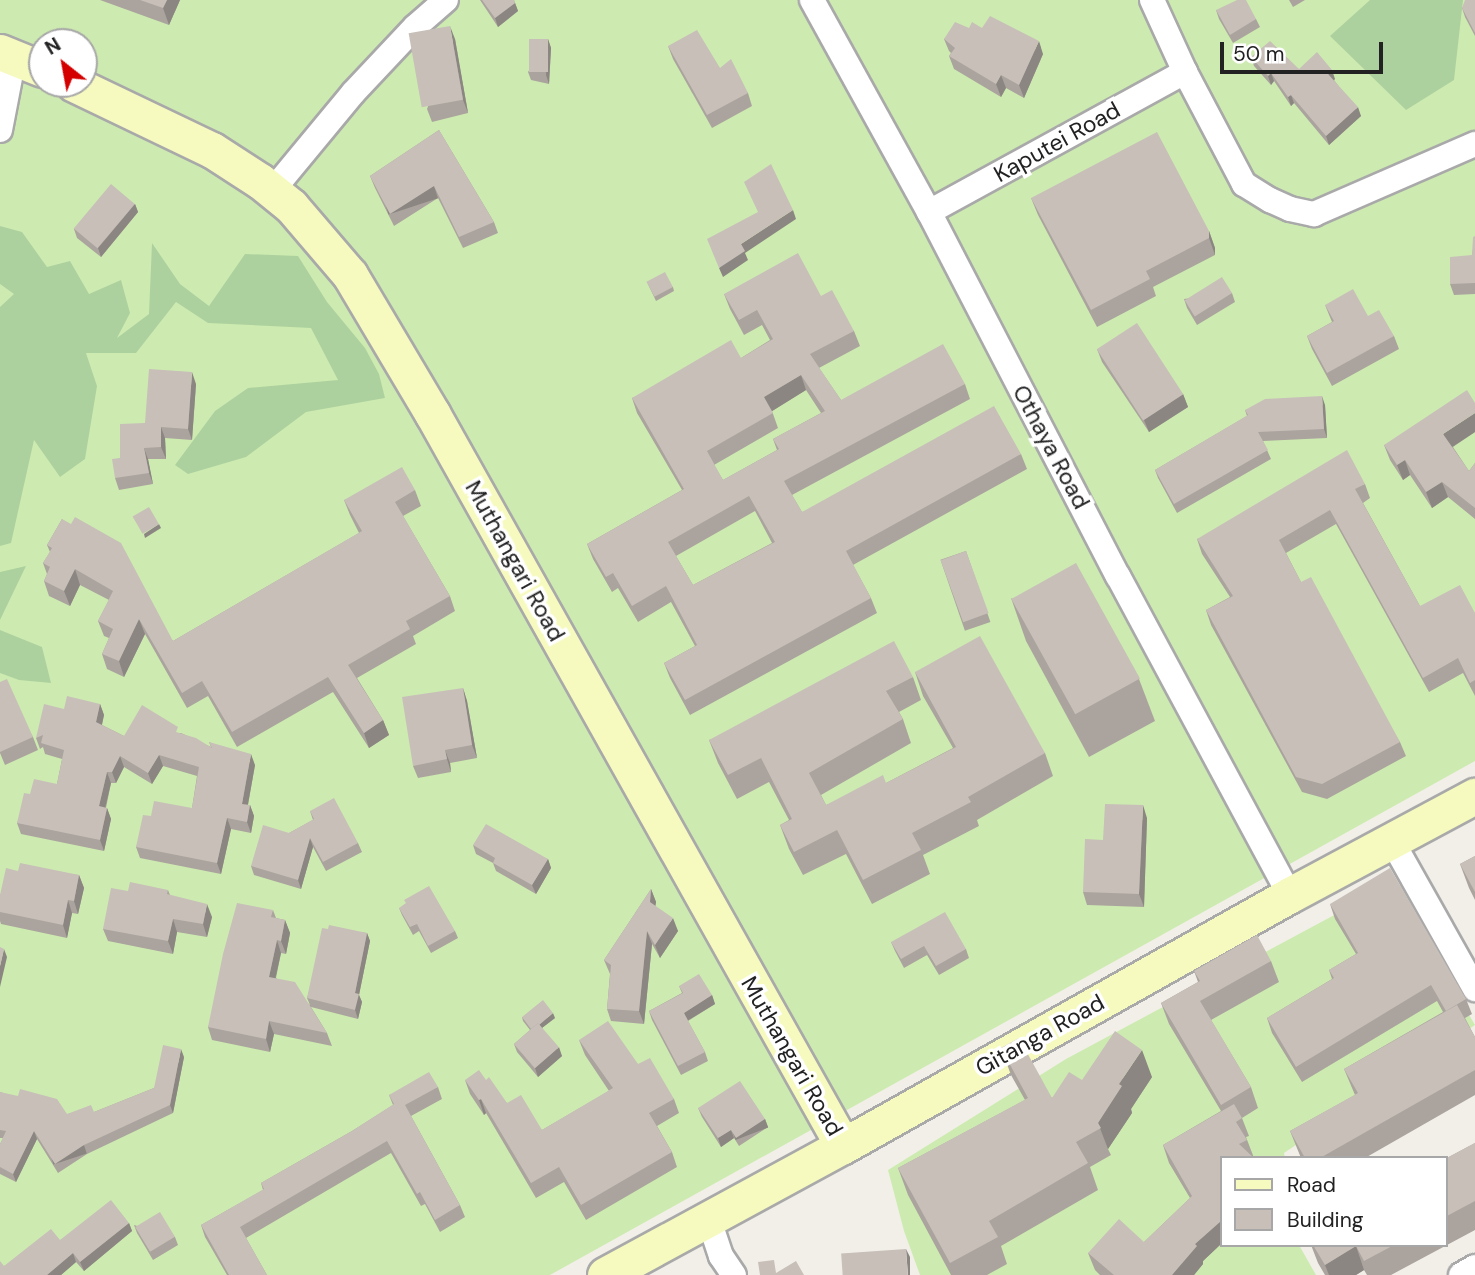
<!DOCTYPE html>
<style>
body{margin:0}
#map{position:relative;width:1475px;height:1275px;overflow:hidden;background:#f2efe9;font-family:"DM Sans",sans-serif}
div>[style]{position:absolute}
[style*='--x']{left:calc(var(--x)*1px);top:calc(var(--y)*1px);width:calc(var(--w)*1px);rotate:calc(var(--a)*1deg)}
.grass>*{inset:0;background:#cdebb0}
.forest>*{inset:0;background:#add19e}
.roads{filter:drop-shadow(2px 0 #a9a9a9) drop-shadow(-2px 0 #a9a9a9) drop-shadow(0 2px #a9a9a9) drop-shadow(0 -2px #a9a9a9)}
.street>*{height:24px;margin:-12px;padding:0 12px;transform-origin:12px;border-radius:12px;background:#fff}
.secondary>*{height:35px;margin:-17.5px;padding:0 17.5px;transform-origin:17.5px;border-radius:17.5px;background:#f7fabf}
.wall>*{inset:0;background:#aba49e;transform-origin:0 0}
.shaded-wall>*{inset:0;background:#8b8681;transform-origin:0 0}
.building>*{inset:0;background:#c7bfb8;transform-origin:0 0}
span{translate:-50% -50%;white-space:nowrap;text-align:center;line-height:1.15;-webkit-text-stroke:7px #fff;paint-order:stroke}
.street-label{font-size:23px;color:#222}
.legend{position:absolute;left:1220px;top:1156px;width:228px;height:91px;box-sizing:border-box;background:#fff;border:2px solid #a7a7a7;margin:0;padding:9px 12px;list-style:none;font-size:21px;color:#222}
.legend li{display:flex;align-items:center;gap:14px;height:35px}
.legend b{width:35px;border:2px solid #a7a7a7}
.north{position:absolute;left:28px;top:28px;width:70px;height:70px;box-sizing:border-box;background:#fff;border:2px solid #a7a7a7;border-radius:50%;rotate:329deg;font-size:19px;font-weight:700;line-height:28px;text-align:center;color:#222}
.north::after{content:'';display:block;margin:auto;width:24px;height:32px;background:#d40000;clip-path:polygon(50% 0,100% 100%,50% 72%,0 100%)}
.scale{position:absolute;left:1220px;top:42px;width:163px;height:32px;box-sizing:border-box;border:4px solid #222;border-top:0;padding-left:9px;font-size:21px;line-height:24px;white-space:nowrap;color:#222;-webkit-text-stroke:5px #fff;paint-order:stroke}
</style>
<div id="map">
<div class="grass">
<i style="clip-path:polygon(evenodd,0 0,1475px 0,1475px 761px,550px 1275px,0 1275px,0 0,42px 42px,84px 42px,84px 84px,42px 84px,42px 42px)"></i>
<i style="clip-path:polygon(1392px 884px,1475px 1025px,1284px 1153px,1285px 1158px,1221px 1158px,1221px 1245px,1299px 1245px,1316px 1275px,920px 1275px,904px 1231px,888px 1170px,1066px 1059px)"></i>
</div>
<div class="forest">
<i style="clip-path:polygon(1370px 0,1463px 0,1454px 80px,1406px 110px,1330px 36px)"></i>
<i style="clip-path:polygon(0 226px,22px 232px,47px 267px,70px 261px,89px 294px,121px 280px,130px 313px,117px 338px,149px 314px,152px 243px,180px 284px,209px 306px,245px 254px,298px 256px,327px 302px,365px 348px,379px 374px,385px 398px,306px 412px,246px 457px,188px 474px,175px 465px,215px 411px,248px 388px,338px 380px,311px 328px,208px 323px,176px 302px,136px 353px,86px 353px,97px 386px,85px 459px,60px 477px,34px 440px,11px 543px,0 546px,0 307px,14px 294px,0 284px)"></i>
<i style="clip-path:polygon(26px 566px,0 620px,0 572px)"></i>
<i style="clip-path:polygon(0 630px,42px 647px,51px 683px,19px 680px,0 673px)"></i>
</div>
<div class="roads">
<div class="street">
<i style="--x:812;--y:0;--w:242;--a:61.1"></i>
<i style="--x:929;--y:212;--w:410;--a:62.6"></i>
<i style="--x:1118;--y:576;--w:362;--a:61.7"></i>
<i style="--x:1152;--y:0;--w:79;--a:65.4"></i>
<i style="--x:1185;--y:72;--w:127;--a:62.2"></i>
<i style="--x:1244;--y:184;--w:31;--a:32"></i>
<i style="--x:1270;--y:200;--w:22;--a:24"></i>
<i style="--x:1290;--y:209;--w:25;--a:12"></i>
<i style="--x:1314;--y:214;--w:176;--a:-23.5"></i>
<i style="--x:0;--y:130;--w:74;--a:-79.1"></i>
<i style="--x:272;--y:191;--w:127;--a:-50.4"></i>
<i style="--x:353;--y:93;--w:91;--a:-46.8"></i>
<i style="--x:415;--y:27;--w:41;--a:-41.1"></i>
<i style="--x:929;--y:212;--w:292;--a:-28.7"></i>
<i style="--x:1392;--y:841;--w:170;--a:60.7"></i>
<i style="--x:708;--y:1217;--w:41;--a:71.6"></i>
<i style="--x:721;--y:1256;--w:23;--a:56"></i>
<i style="--x:1461;--y:1275;--w:16;--a:-30"></i>
</div>
<div class="secondary">
<i style="--x:0;--y:52;--w:45;--a:22"></i>
<i style="--x:74;--y:84;--w:153;--a:25.6"></i>
<i style="--x:212;--y:150;--w:57;--a:32.9"></i>
<i style="--x:260;--y:181;--w:40;--a:39"></i>
<i style="--x:291;--y:206;--w:91;--a:49.5"></i>
<i style="--x:350;--y:275;--w:161;--a:59.3"></i>
<i style="--x:432;--y:413;--w:840;--a:60.72"></i>
<i style="--x:605;--y:1275;--w:271;--a:-28.5"></i>
<i style="--x:843;--y:1146;--w:513;--a:-29.32"></i>
<i style="--x:1290;--y:895;--w:210;--a:-28.2"></i>
</div>
</div>
<div class="wall">
<i style="clip-path:polygon(100px 0,180px 0,169px 25px)"></i>
<i style="clip-path:polygon(480px 0,514px 0,518px 11px,498px 27px)"></i>
<i style="clip-path:polygon(1289px 0,1305px 0,1293px 7px)"></i>
<i style="clip-path:polygon(1475px 0,1475px 36px,1465px 17px,1462px 8px)"></i>
<i style="clip-path:polygon(1216px 10px,1256px 19px,1260px 27px,1233px 43px,1219px 19px)"></i>
<i style="clip-path:polygon(969px 28px,982px 28px,1043px 54px,1024px 98px,1006px 88px,1001px 97px,954px 69px,949px 56px,951px 53px,949px 51px,944px 39px)"></i>
<i style="clip-path:polygon(455px 39px,468px 113px,432px 122px,427px 109px)"></i>
<i style="clip-path:polygon(548px 39px,551px 48px,549px 84px,531px 80px,528px 72px)"></i>
<i style="clip-path:polygon(668px 46px,720px 68px,748px 93px,752px 106px,712px 128px,673px 59px)"></i>
<i style="clip-path:polygon(1251px 57px,1299px 69px,1335px 79px,1334px 80px,1361px 116px,1329px 145px,1294px 103px,1291px 106px,1274px 81px,1271px 85px,1254px 66px)"></i>
<i style="clip-path:polygon(439px 130px,494px 222px,498px 233px,463px 248px,438px 198px,394px 226px,375px 188px,370px 176px)"></i>
<i style="clip-path:polygon(1031px 198px,1209px 231px,1215px 248px,1215px 255px,1153px 287px,1156px 296px,1097px 327px,1038px 215px)"></i>
<i style="clip-path:polygon(135px 204px,138px 212px,101px 257px,77px 238px,74px 229px)"></i>
<i style="clip-path:polygon(1475px 236px,1475px 294px,1454px 295px,1450px 284px,1472px 255px)"></i>
<i style="clip-path:polygon(647px 282px,673px 287px,674px 291px,656px 301px)"></i>
<i style="clip-path:polygon(1232px 293px,1235px 302px,1197px 325px,1187px 308px,1184px 299px)"></i>
<i style="clip-path:polygon(evenodd,724px 294px,821px 296px,854px 331px,860px 346px,819px 368px,841px 400px,965px 384px,970px 399px,792px 495px,802px 512px,1021px 454px,1027px 469px,853px 565px,871px 598px,877px 613px,690px 715px,670px 678px,664px 663px,695px 646px,671px 602px,638px 622px,618px 588px,612px 592px,593px 559px,587px 544px,682px 490px,637px 413px,632px 398px,741px 358px,770px 340px,762px 325px,744px 335px,730px 309px,724px 294px,806px 390px,821px 413px,773px 439px,777px 450px,723px 480px,714px 465px,778px 428px,772px 411px,806px 390px,724px 294px,755px 511px,772px 543px,693px 585px,676px 556px,755px 511px)"></i>
<i style="clip-path:polygon(1325px 305px,1394px 336px,1399px 349px,1332px 386px,1312px 349px,1307px 336px,1332px 322px)"></i>
<i style="clip-path:polygon(1097px 349px,1183px 394px,1188px 407px,1149px 432px,1102px 362px)"></i>
<i style="clip-path:polygon(196px 384px,192px 440px,165px 438px,166px 459px,148px 459px,153px 484px,119px 490px,115px 478px,120px 458px,145px 423px)"></i>
<i style="clip-path:polygon(1325px 405px,1327px 438px,1263px 441px,1271px 459px,1177px 513px,1158px 478px,1155px 470px,1247px 416px,1245px 410px)"></i>
<i style="clip-path:polygon(1475px 432px,1453px 447px,1469px 471px,1475px 463px,1475px 519px,1448px 497px,1432px 508px,1410px 475px,1403px 480px,1390px 460px,1384px 445px)"></i>
<i style="clip-path:polygon(1365px 484px,1370px 498px,1363px 503px,1420px 606px,1475px 613px,1475px 696px,1463px 673px,1429px 692px,1336px 524px,1286px 553px,1301px 582px,1400px 742px,1406px 756px,1327px 799px,1302px 792px,1211px 625px,1206px 610px,1230px 597px,1202px 554px,1197px 539px)"></i>
<i style="clip-path:polygon(415px 490px,421px 506px,403px 516px,450px 596px,455px 611px,413px 636px,416px 644px,357px 678px,383px 720px,389px 735px,369px 748px,333px 692px,237px 747px,208px 696px,187px 708px,145px 634px,124px 677px,107px 669px,102px 654px,109px 638px,104px 636px,98px 621px,109px 600px,80px 585px,70px 606px,49px 596px,44px 581px,47px 574px,43px 563px,50px 552px,47px 545px,62px 519px,173px 641px,359px 533px,350px 515px,344px 500px)"></i>
<i style="left:966px;top:551px;width:75px;height:27px;rotate:71deg"></i>
<i style="clip-path:polygon(1011px 598px,1139px 679px,1155px 721px,1089px 757px,1026px 641px)"></i>
<i style="clip-path:polygon(915px 672px,1045px 753px,1053px 776px,977px 820px,979px 826px,923px 855px,930px 874px,872px 904px,846px 854px,803px 875px,789px 849px,780px 825px,789px 820px,769px 782px,737px 799px,718px 763px,709px 740px,913px 677px,921px 700px,899px 712px,903px 719px,911px 743px,821px 795px,826px 805px,886px 783px,953px 748px,923px 696px)"></i>
<i style="clip-path:polygon(0 682px,33px 737px,38px 750px,5px 765px,0 753px)"></i>
<i style="clip-path:polygon(463px 688px,467px 701px,477px 758px,450px 763px,451px 772px,418px 778px,413px 766px)"></i>
<i style="clip-path:polygon(100px 704px,104px 715px,102px 725px,124px 736px,181px 733px,211px 747px,209px 742px,255px 765px,248px 805px,250px 805px,254px 816px,251px 833px,231px 829px,221px 874px,140px 858px,136px 847px,151px 816px,192px 808px,197px 776px,163px 766px,152px 784px,124px 767px,116px 783px,111px 783px,106px 808px,107px 808px,111px 819px,104px 851px,21px 834px,17px 823px,30px 794px,57px 784px,62px 759px,45px 754px,43px 747px,40px 749px,36px 738px,64px 709px)"></i>
<i style="clip-path:polygon(310px 811px,358px 843px,362px 852px,326px 871px,313px 847px,301px 889px,254px 875px,251px 866px,289px 833px,313px 820px)"></i>
<i style="clip-path:polygon(1147px 818px,1144px 907px,1087px 905px,1083px 892px,1103px 840px)"></i>
<i style="clip-path:polygon(473px 845px,548px 859px,551px 868px,536px 894px,496px 871px,493px 863px,476px 854px)"></i>
<i style="clip-path:polygon(1475px 856px,1475px 900px,1469px 888px,1460px 864px)"></i>
<i style="clip-path:polygon(18px 871px,79px 875px,84px 888px,78px 914px,72px 913px,67px 938px,1px 924px,0 921px,0 895px)"></i>
<i style="clip-path:polygon(651px 889px,656px 902px,655px 906px,678px 931px,660px 958px,652px 944px,644px 1024px,611px 1021px,607px 1009px,610px 974px,604px 960px)"></i>
<i style="clip-path:polygon(168px 890px,170px 895px,212px 917px,207px 937px,177px 932px,173px 954px,108px 941px,103px 929px,128px 891px)"></i>
<i style="clip-path:polygon(1330px 904px,1466px 999px,1472px 1014px,1465px 1018px,1475px 1037px,1475px 1095px,1365px 1158px,1301px 1158px,1290px 1131px,1355px 1095px,1344px 1069px,1443px 1012px,1437px 1001px,1302px 1082px,1272px 1033px,1267px 1018px,1332px 979px,1329px 970px,1356px 954px,1335px 919px)"></i>
<i style="clip-path:polygon(399px 908px,455px 931px,458px 938px,431px 953px,419px 931px,413px 935px,402px 915px)"></i>
<i style="clip-path:polygon(273px 910px,276px 918px,285px 920px,290px 933px,286px 954px,281px 953px,276px 978px,310px 1005px,307px 998px,328px 929px,367px 933px,370px 941px,359px 995px,362px 1002px,358px 1019px,311px 1007px,327px 1033px,332px 1046px,274px 1034px,270px 1052px,212px 1040px,208px 1027px)"></i>
<i style="clip-path:polygon(891px 942px,966px 949px,969px 958px,939px 975px,927px 955px,904px 968px,895px 951px)"></i>
<i style="clip-path:polygon(1271px 961px,1279px 982px,1211px 1020px,1251px 1087px,1258px 1108px,1242px 1118px,1249px 1136px,1246px 1137px,1254px 1158px,1221px 1158px,1221px 1244px,1203px 1261px,1203px 1264px,1194px 1275px,1100px 1275px,1095px 1270px,1088px 1253px,1144px 1242px,1190px 1198px,1169px 1163px,1163px 1145px,1221px 1111px,1169px 1024px,1161px 1003px,1198px 982px,1194px 971px)"></i>
<i style="clip-path:polygon(679px 986px,712px 995px,715px 1004px,688px 1021px,705px 1052px,708px 1061px,681px 1075px,652px 1020px,649px 1011px,682px 993px)"></i>
<i style="clip-path:polygon(522px 1017px,555px 1018px,542px 1028px,562px 1056px,538px 1077px,517px 1052px,514px 1044px,530px 1030px,523px 1021px)"></i>
<i style="clip-path:polygon(579px 1040px,638px 1064px,674px 1099px,679px 1113px,657px 1126px,672px 1152px,677px 1167px,586px 1220px,564px 1182px,536px 1198px,486px 1113px,484px 1115px,470px 1094px,465px 1080px,507px 1103px,542px 1130px,609px 1091px,585px 1055px)"></i>
<i style="clip-path:polygon(1001px 1048px,1052px 1098px,1082px 1080px,1152px 1077px,1131px 1109px,1132px 1113px,1108px 1149px,1111px 1155px,1090px 1167px,1098px 1190px,1001px 1246px,1007px 1264px,987px 1275px,951px 1275px,908px 1195px,898px 1168px,1025px 1100px,1011px 1075px)"></i>
<i style="clip-path:polygon(184px 1057px,173px 1113px,87px 1154px,58px 1173px,37px 1139px,16px 1182px,0 1174px,0 1144px,3px 1138px,0 1138px,0 1092px,67px 1114px,94px 1112px,154px 1088px)"></i>
<i style="clip-path:polygon(438px 1087px,442px 1099px,411px 1116px,460px 1205px,465px 1217px,440px 1232px,425px 1204px,421px 1206px,391px 1153px,246px 1238px,267px 1275px,227px 1275px,205px 1237px,201px 1225px,263px 1190px,261px 1183px,352px 1131px,393px 1105px,389px 1095px)"></i>
<i style="clip-path:polygon(698px 1108px,765px 1119px,768px 1127px,739px 1146px,734px 1138px,721px 1147px,702px 1117px)"></i>
<i style="clip-path:polygon(1475px 1143px,1475px 1230px,1391px 1275px,1367px 1275px,1364px 1270px,1356px 1275px,1325px 1275px,1318px 1263px,1311px 1245px,1445px 1245px,1445px 1159px)"></i>
<i style="clip-path:polygon(129px 1223px,132px 1231px,84px 1271px,76px 1262px,61px 1275px,0 1275px,4px 1266px,60px 1240px)"></i>
<i style="clip-path:polygon(134px 1225px,175px 1237px,178px 1245px,153px 1260px,137px 1233px)"></i>
</div>
<div class="shaded-wall">
<i style="clip-path:polygon(167px 0,180px 0,169px 25px,163px 8px)"></i>
<i style="clip-path:polygon(515px 3px,518px 11px,498px 27px,495px 18px)"></i>
<i style="clip-path:polygon(450px 26px,455px 39px,468px 113px,463px 100px)"></i>
<i style="clip-path:polygon(548px 39px,551px 48px,549px 84px,546px 75px)"></i>
<i style="clip-path:polygon(1039px 41px,1043px 54px,1024px 98px,1019px 85px)"></i>
<i style="clip-path:polygon(1332px 70px,1335px 79px,1331px 83px,1328px 74px)"></i>
<i style="clip-path:polygon(1271px 73px,1274px 81px,1271px 85px,1268px 76px)"></i>
<i style="clip-path:polygon(1001px 75px,1006px 88px,1001px 97px,996px 84px)"></i>
<i style="clip-path:polygon(1291px 95px,1294px 103px,1291px 106px,1288px 97px)"></i>
<i style="clip-path:polygon(1358px 107px,1361px 116px,1329px 145px,1326px 136px)"></i>
<i style="left:434px;top:186px;width:13px;height:52px;rotate:72deg"></i>
<i style="clip-path:polygon(135px 204px,138px 212px,101px 257px,98px 248px)"></i>
<i style="clip-path:polygon(793px 210px,796px 219px,745px 253px,748px 260px,723px 277px,719px 268px,741px 244px)"></i>
<i style="clip-path:polygon(1209px 231px,1215px 248px,1215px 255px,1209px 238px)"></i>
<i style="clip-path:polygon(192px 372px,196px 384px,192px 440px,188px 429px)"></i>
<i style="clip-path:polygon(801px 375px,806px 390px,769px 413px,764px 397px)"></i>
<i style="clip-path:polygon(1183px 394px,1188px 407px,1149px 432px,1144px 420px)"></i>
<i style="clip-path:polygon(1322px 396px,1325px 405px,1327px 438px,1324px 429px)"></i>
<i style="clip-path:polygon(1475px 413px,1475px 432px,1449px 449px,1443px 434px)"></i>
<i style="clip-path:polygon(161px 427px,165px 438px,166px 459px,161px 447px)"></i>
<i style="clip-path:polygon(144px 448px,148px 459px,153px 484px,149px 473px)"></i>
<i style="clip-path:polygon(1405px 460px,1410px 475px,1403px 480px,1397px 465px)"></i>
<i style="clip-path:polygon(1442px 482px,1448px 497px,1432px 508px,1426px 492px)"></i>
<i style="clip-path:polygon(159px 524px,161px 528px,145px 538px,144px 534px)"></i>
<i style="clip-path:polygon(75px 569px,80px 585px,70px 606px,64px 591px)"></i>
<i style="clip-path:polygon(139px 619px,145px 634px,124px 677px,119px 661px)"></i>
<i style="clip-path:polygon(463px 688px,467px 701px,477px 758px,472px 745px)"></i>
<i style="clip-path:polygon(100px 704px,104px 715px,100px 733px,96px 722px)"></i>
<i style="clip-path:polygon(383px 720px,389px 735px,369px 748px,364px 733px)"></i>
<i style="clip-path:polygon(445px 750px,450px 763px,451px 772px,447px 759px)"></i>
<i style="clip-path:polygon(251px 754px,255px 765px,246px 815px,242px 804px)"></i>
<i style="clip-path:polygon(159px 755px,163px 766px,152px 784px,148px 773px)"></i>
<i style="clip-path:polygon(120px 756px,124px 767px,116px 783px,112px 772px)"></i>
<i style="clip-path:polygon(107px 772px,111px 783px,103px 817px,99px 806px)"></i>
<i style="clip-path:polygon(250px 805px,254px 816px,251px 833px,247px 822px)"></i>
<i style="clip-path:polygon(1143px 805px,1147px 818px,1144px 907px,1139px 894px)"></i>
<i style="clip-path:polygon(107px 808px,111px 819px,104px 851px,100px 840px)"></i>
<i style="clip-path:polygon(227px 818px,231px 829px,221px 874px,217px 863px)"></i>
<i style="clip-path:polygon(310px 838px,313px 847px,301px 889px,298px 880px)"></i>
<i style="clip-path:polygon(548px 859px,551px 868px,536px 894px,532px 885px)"></i>
<i style="clip-path:polygon(79px 875px,84px 888px,78px 914px,74px 901px)"></i>
<i style="clip-path:polygon(651px 889px,656px 902px,654px 915px,650px 902px)"></i>
<i style="clip-path:polygon(68px 900px,72px 913px,67px 938px,63px 925px)"></i>
<i style="clip-path:polygon(207px 904px,212px 917px,207px 937px,203px 924px)"></i>
<i style="clip-path:polygon(673px 918px,678px 931px,660px 958px,655px 945px)"></i>
<i style="clip-path:polygon(173px 919px,177px 932px,173px 954px,168px 941px)"></i>
<i style="clip-path:polygon(285px 920px,290px 933px,286px 954px,281px 941px)"></i>
<i style="clip-path:polygon(647px 931px,652px 944px,644px 1024px,639px 1011px)"></i>
<i style="clip-path:polygon(367px 933px,370px 941px,359px 995px,362px 1002px,358px 1019px,355px 1010px,355px 993px)"></i>
<i style="clip-path:polygon(277px 940px,281px 953px,273px 989px,269px 977px)"></i>
<i style="clip-path:polygon(4px 949px,7px 957px,0 987px,0 966px)"></i>
<i style="clip-path:polygon(712px 995px,715px 1004px,687px 1021px,684px 1013px)"></i>
<i style="clip-path:polygon(553px 1013px,555px 1018px,534px 1034px,533px 1030px)"></i>
<i style="clip-path:polygon(269px 1021px,274px 1034px,270px 1052px,266px 1039px)"></i>
<i style="clip-path:polygon(559px 1047px,562px 1056px,538px 1077px,535px 1068px)"></i>
<i style="clip-path:polygon(181px 1049px,184px 1057px,173px 1113px,170px 1105px)"></i>
<i style="clip-path:polygon(1142px 1050px,1152px 1077px,1131px 1109px,1132px 1113px,1108px 1149px,1098px 1123px,1119px 1084px)"></i>
<i style="clip-path:polygon(481px 1099px,486px 1113px,484px 1115px,479px 1100px)"></i>
<i style="left:765px;top:1119px;width:9px;height:35px;rotate:69deg"></i>
<i style="clip-path:polygon(731px 1130px,734px 1138px,721px 1147px,718px 1138px)"></i>
<i style="clip-path:polygon(34px 1131px,37px 1139px,16px 1182px,13px 1174px)"></i>
<i style="left:84px;top:1145px;width:9px;height:35px;rotate:72deg"></i>
<i style="clip-path:polygon(1221px 1221px,1221px 1244px,1203px 1261px,1203px 1264px,1194px 1275px,1172px 1275px,1195px 1244px)"></i>
<i style="clip-path:polygon(129px 1223px,132px 1231px,84px 1271px,80px 1262px)"></i>
<i style="clip-path:polygon(1356px 1246px,1364px 1270px,1356px 1275px,1329px 1275px,1325px 1265px)"></i>
<i style="clip-path:polygon(906px 1249px,910px 1257px,910px 1275px,908px 1275px)"></i>
<i style="clip-path:polygon(73px 1253px,76px 1262px,61px 1275px,47px 1275px)"></i>
</div>
<div class="building">
<i style="clip-path:polygon(140px 0,167px 0,163px 8px)"></i>
<i style="clip-path:polygon(482px 0,514px 0,515px 3px,495px 18px)"></i>
<i style="clip-path:polygon(1237px 0,1246px 0,1256px 19px,1230px 35px,1216px 10px)"></i>
<i style="clip-path:polygon(1465px 0,1475px 0,1475px 33px,1462px 8px)"></i>
<i style="clip-path:polygon(990px 16px,1039px 41px,1019px 85px,1001px 75px,996px 84px,949px 56px,955px 48px,944px 39px,955px 22px,969px 28px,972px 22px,982px 28px)"></i>
<i style="left:450px;top:26px;width:75px;height:42px;rotate:80deg"></i>
<i style="clip-path:polygon(697px 30px,720px 68px,731px 59px,748px 93px,707px 115px,668px 46px)"></i>
<i style="left:529px;top:39px;width:19px;height:33px"></i>
<i style="clip-path:polygon(1270px 41px,1299px 69px,1317px 52px,1332px 70px,1328px 74px,1358px 107px,1326px 136px,1291px 95px,1288px 97px,1271px 73px,1268px 76px,1251px 57px)"></i>
<i style="clip-path:polygon(439px 130px,494px 222px,459px 237px,434px 186px,390px 214px,370px 176px)"></i>
<i style="clip-path:polygon(1157px 132px,1209px 231px,1209px 238px,1146px 271px,1150px 279px,1091px 310px,1031px 198px)"></i>
<i style="clip-path:polygon(771px 164px,793px 210px,741px 244px,745px 251px,719px 268px,707px 239px,758px 212px,744px 182px)"></i>
<i style="left:111px;top:184px;width:31px;height:58px;rotate:40deg"></i>
<i style="clip-path:polygon(1475px 236px,1475px 283px,1450px 284px,1450px 257px,1472px 255px,1473px 237px)"></i>
<i style="clip-path:polygon(evenodd,798px 253px,821px 296px,832px 290px,854px 331px,810px 354px,841px 400px,943px 344px,965px 384px,784px 481px,802px 512px,994px 406px,1021px 454px,846px 551px,871px 598px,685px 700px,664px 663px,697px 645px,666px 586px,632px 606px,613px 573px,606px 577px,587px 544px,684px 489px,632px 398px,731px 340px,741px 358px,773px 339px,757px 310px,739px 320px,724px 294px,798px 253px,801px 375px,825px 411px,773px 439px,779px 449px,723px 480px,707px 451px,773px 413px,764px 397px,801px 375px,798px 253px,749px 496px,775px 542px,693px 585px,668px 542px,749px 496px)"></i>
<i style="left:665px;top:272px;width:17px;height:21px;rotate:62deg"></i>
<i style="left:1222px;top:277px;width:19px;height:44px;rotate:58deg"></i>
<i style="clip-path:polygon(1353px 289px,1368px 316px,1379px 310px,1394px 336px,1327px 373px,1307px 336px,1334px 321px,1325px 305px)"></i>
<i style="left:1137px;top:323px;width:85px;height:48px;rotate:57deg"></i>
<i style="clip-path:polygon(149px 369px,192px 372px,188px 429px,161px 427px,161px 447px,144px 448px,149px 473px,115px 478px,112px 459px,120px 458px,120px 424px,145px 423px)"></i>
<i style="clip-path:polygon(1467px 390px,1475px 403px,1475px 413px,1443px 434px,1469px 471px,1475px 463px,1475px 508px,1442px 482px,1426px 492px,1405px 460px,1397px 465px,1384px 445px)"></i>
<i style="clip-path:polygon(1322px 396px,1324px 429px,1258px 432px,1268px 450px,1174px 504px,1155px 470px,1248px 415px,1245px 410px,1265px 399px)"></i>
<i style="clip-path:polygon(1347px 450px,1365px 484px,1355px 489px,1420px 606px,1460px 585px,1475px 613px,1475px 680px,1470px 683px,1458px 658px,1423px 678px,1330px 510px,1279px 540px,1301px 582px,1311px 577px,1400px 742px,1322px 784px,1296px 777px,1206px 610px,1233px 596px,1197px 539px)"></i>
<i style="clip-path:polygon(402px 467px,415px 490px,395px 502px,450px 596px,406px 621px,410px 629px,348px 665px,383px 720px,364px 733px,328px 677px,232px 732px,202px 681px,182px 693px,139px 619px,119px 661px,102px 654px,113px 629px,98px 621px,113px 591px,75px 569px,64px 591px,44px 581px,50px 567px,43px 563px,52px 548px,47px 545px,62px 519px,71px 524px,75px 517px,121px 543px,173px 641px,362px 531px,344px 500px)"></i>
<i style="left:149px;top:507px;width:20px;height:19px;rotate:60deg"></i>
<i style="left:966px;top:551px;width:66px;height:27px;rotate:70deg"></i>
<i style="left:1076px;top:563px;width:132px;height:74px;rotate:61deg"></i>
<i style="clip-path:polygon(980px 636px,1045px 753px,968px 797px,971px 802px,912px 833px,921px 850px,863px 880px,837px 830px,794px 852px,780px 825px,792px 819px,761px 758px,728px 775px,709px 740px,894px 641px,913px 677px,886px 691px,903px 719px,809px 773px,826px 805px,883px 775px,886px 783px,956px 747px,915px 672px)"></i>
<i style="clip-path:polygon(7px 679px,33px 737px,0 752px,0 682px)"></i>
<i style="clip-path:polygon(463px 688px,472px 745px,445px 750px,447px 759px,413px 766px,402px 697px)"></i>
<i style="clip-path:polygon(67px 696px,100px 704px,96px 722px,124px 736px,142px 705px,178px 727px,176px 732px,196px 738px,212px 748px,209px 742px,251px 754px,242px 804px,250px 805px,247px 822px,227px 818px,217px 863px,136px 847px,143px 815px,151px 816px,154px 801px,192px 808px,199px 767px,159px 755px,148px 773px,120px 756px,112px 772px,107px 772px,99px 806px,107px 808px,100px 840px,17px 823px,24px 793px,30px 794px,34px 779px,57px 784px,64px 750px,41px 743px,43px 735px,36px 738px,44px 704px,64px 709px)"></i>
<i style="clip-path:polygon(334px 798px,358px 843px,323px 862px,310px 838px,298px 880px,251px 866px,263px 825px,289px 833px,314px 819px,310px 811px)"></i>
<i style="clip-path:polygon(1105px 804px,1143px 805px,1139px 894px,1083px 892px,1085px 839px,1103px 840px)"></i>
<i style="clip-path:polygon(486px 824px,548px 859px,532px 885px,493px 863px,495px 858px,473px 845px)"></i>
<i style="clip-path:polygon(1475px 856px,1475px 892px,1460px 864px)"></i>
<i style="clip-path:polygon(20px 863px,79px 875px,74px 901px,68px 900px,63px 925px,0 912px,0 895px,6px 868px,18px 871px)"></i>
<i style="clip-path:polygon(1390px 868px,1466px 999px,1446px 1011px,1431px 985px,1296px 1067px,1267px 1018px,1334px 978px,1329px 970px,1358px 953px,1330px 904px)"></i>
<i style="clip-path:polygon(130px 882px,168px 890px,167px 894px,207px 904px,203px 924px,173px 919px,168px 941px,103px 929px,111px 888px,128px 891px)"></i>
<i style="clip-path:polygon(429px 886px,455px 931px,428px 946px,417px 924px,410px 927px,399px 908px,406px 903px,404px 900px)"></i>
<i style="clip-path:polygon(651px 889px,650px 902px,673px 918px,655px 945px,647px 931px,639px 1011px,607px 1009px,611px 965px,604px 960px)"></i>
<i style="clip-path:polygon(237px 903px,273px 910px,271px 917px,285px 920px,281px 941px,277px 940px,269px 977px,295px 982px,327px 1033px,269px 1021px,266px 1039px,208px 1027px,223px 954px)"></i>
<i style="clip-path:polygon(945px 912px,966px 949px,936px 966px,924px 946px,901px 959px,891px 942px)"></i>
<i style="clip-path:polygon(329px 925px,367px 933px,355px 993px,359px 994px,355px 1010px,307px 998px,322px 928px,328px 929px)"></i>
<i style="clip-path:polygon(1257px 935px,1271px 961px,1200px 1001px,1251px 1087px,1221px 1105px,1161px 1003px,1200px 981px,1194px 971px)"></i>
<i style="clip-path:polygon(0 947px,4px 949px,0 966px)"></i>
<i style="clip-path:polygon(699px 974px,712px 995px,684px 1013px,705px 1052px,678px 1066px,649px 1011px,683px 993px,679px 986px)"></i>
<i style="clip-path:polygon(543px 1000px,553px 1013px,539px 1025px,538px 1023px,531px 1029px,522px 1017px)"></i>
<i style="clip-path:polygon(1457px 1005px,1475px 1037px,1475px 1070px,1320px 1158px,1305px 1158px,1290px 1131px,1358px 1093px,1344px 1069px)"></i>
<i style="clip-path:polygon(608px 1021px,638px 1064px,650px 1058px,674px 1099px,649px 1113px,672px 1152px,581px 1205px,559px 1167px,531px 1183px,481px 1099px,479px 1100px,465px 1080px,479px 1070px,486px 1080px,489px 1077px,507px 1103px,521px 1095px,542px 1130px,613px 1088px,579px 1040px)"></i>
<i style="left:538px;top:1023px;width:32px;height:32px;rotate:49deg"></i>
<i style="clip-path:polygon(1115px 1031px,1142px 1050px,1119px 1084px,1122px 1086px,1098px 1123px,1101px 1128px,1076px 1142px,1088px 1163px,989px 1221px,998px 1237px,950px 1263px,898px 1168px,1028px 1098px,1001px 1048px,1019px 1038px,1052px 1098px,1069px 1072px,1082px 1080px)"></i>
<i style="clip-path:polygon(163px 1045px,181px 1049px,170px 1105px,84px 1145px,55px 1164px,34px 1131px,13px 1174px,0 1167px,0 1144px,6px 1131px,0 1130px,0 1092px,18px 1096px,20px 1089px,57px 1099px,67px 1114px,91px 1105px,94px 1112px,154px 1088px)"></i>
<i style="clip-path:polygon(429px 1072px,438px 1087px,405px 1105px,460px 1205px,435px 1220px,420px 1192px,417px 1194px,387px 1141px,240px 1227px,267px 1275px,229px 1275px,201px 1225px,264px 1189px,261px 1183px,352px 1131px,394px 1104px,389px 1095px)"></i>
<i style="clip-path:polygon(740px 1081px,765px 1119px,736px 1138px,731px 1130px,718px 1138px,698px 1108px)"></i>
<i style="clip-path:polygon(1234px 1104px,1242px 1118px,1236px 1122px,1247px 1140px,1239px 1144px,1254px 1158px,1221px 1158px,1221px 1221px,1195px 1244px,1197px 1246px,1172px 1275px,1114px 1275px,1088px 1253px,1119px 1219px,1144px 1242px,1192px 1196px,1163px 1145px)"></i>
<i style="clip-path:polygon(1475px 1143px,1475px 1201px,1445px 1217px,1445px 1159px)"></i>
<i style="clip-path:polygon(111px 1200px,129px 1223px,80px 1262px,73px 1253px,47px 1275px,0 1275px,0 1261px,4px 1266px,51px 1229px,60px 1240px)"></i>
<i style="left:160px;top:1212px;width:29px;height:29px;rotate:59deg"></i>
<i style="clip-path:polygon(1313px 1245px,1394px 1245px,1364px 1261px,1356px 1246px,1325px 1265px)"></i>
<i style="left:906px;top:1249px;width:26px;height:65px;rotate:86deg"></i>
<i style="clip-path:polygon(774px 1260px,776px 1273px,796px 1261px,804px 1275px,760px 1275px,758px 1262px)"></i>
</div>
<div class="street-label">
<span style="left:1057px;top:142px;rotate:-29deg">Kaputei Road</span>
<span style="left:1051px;top:447px;rotate:62deg">Othaya Road</span>
<span style="left:515px;top:561px;rotate:61deg">Muthangari Road</span>
<span style="left:1040px;top:1035px;rotate:-29deg">Gitanga Road</span>
<span style="left:792px;top:1056px;rotate:60deg">Muthangari Road</span>
</div>
<ul class="legend">
<li><b style="height:9px;background:#f7fabf"></b>Road</li>
<li><b style="height:19px;background:#c7bfb8"></b>Building</li>
</ul>
<div class="north">N</div>
<div class="scale">50 m</div>
</div>
